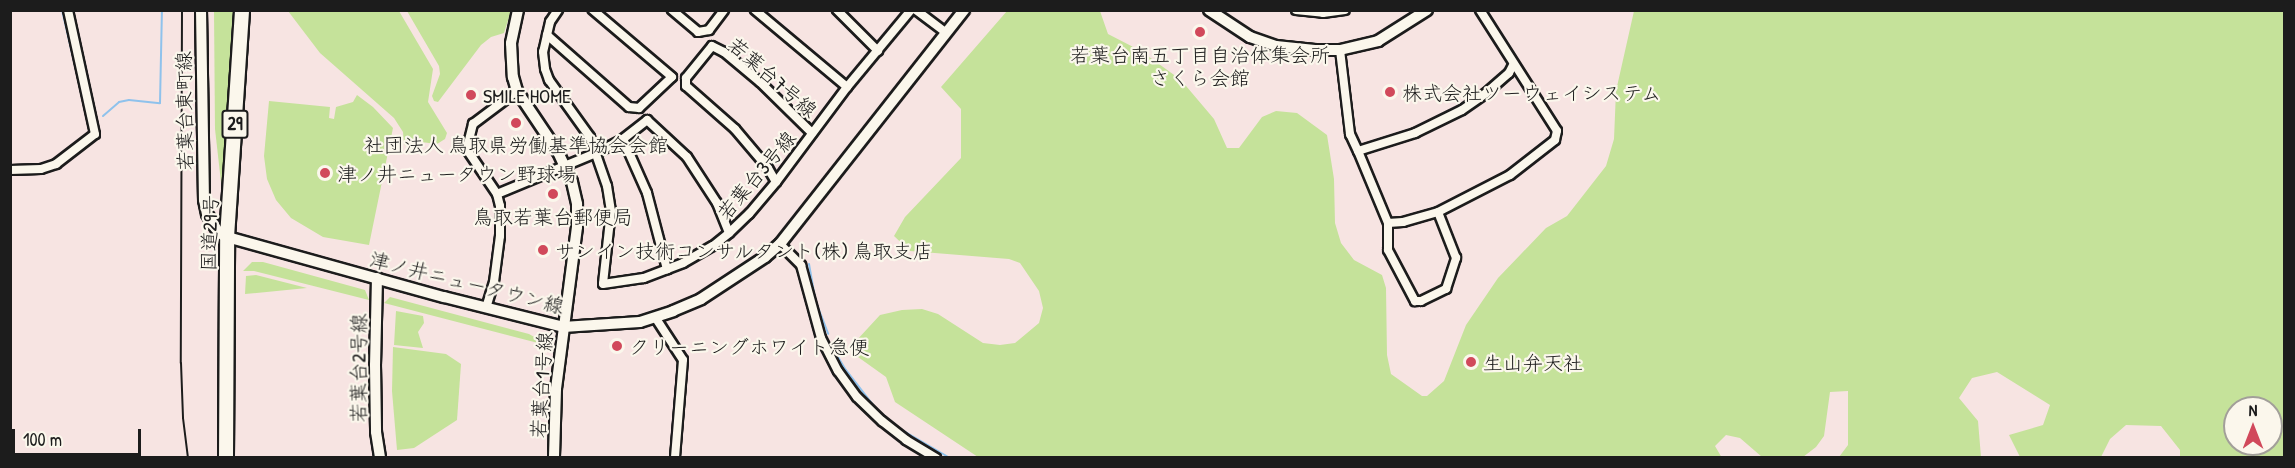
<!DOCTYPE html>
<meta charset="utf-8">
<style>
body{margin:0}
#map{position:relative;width:2295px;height:468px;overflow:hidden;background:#f7e4e2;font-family:"Patrick Hand","Klee One",sans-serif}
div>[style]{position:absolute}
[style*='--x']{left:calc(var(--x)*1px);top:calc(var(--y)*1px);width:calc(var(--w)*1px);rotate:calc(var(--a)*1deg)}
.green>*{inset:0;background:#c5e29a}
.stream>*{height:2px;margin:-1px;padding:0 1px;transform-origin:1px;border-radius:1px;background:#8fc2ec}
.roads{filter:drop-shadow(2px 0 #1c1c1c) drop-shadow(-2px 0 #1c1c1c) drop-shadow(0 2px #1c1c1c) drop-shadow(0 -2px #1c1c1c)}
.street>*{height:8px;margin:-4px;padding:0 4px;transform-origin:4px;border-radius:4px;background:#fbf7ec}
.secondary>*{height:10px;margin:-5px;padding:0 5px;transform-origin:5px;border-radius:5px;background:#fbf7ec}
.highway>*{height:14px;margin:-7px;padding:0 7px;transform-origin:7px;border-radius:7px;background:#fbf7ec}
.rail>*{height:2px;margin:-1px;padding:0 1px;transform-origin:1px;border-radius:1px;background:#1c1c1c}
.dots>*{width:16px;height:16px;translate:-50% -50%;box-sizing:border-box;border:3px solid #fbf7ec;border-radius:50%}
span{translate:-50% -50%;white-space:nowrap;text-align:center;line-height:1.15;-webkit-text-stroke:4.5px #fbf7ec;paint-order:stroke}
.shield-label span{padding:2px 4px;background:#fbf7ec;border:2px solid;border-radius:4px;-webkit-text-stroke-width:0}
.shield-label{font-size:18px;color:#1c1c1c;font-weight:700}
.poi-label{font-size:20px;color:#1c1c1c}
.left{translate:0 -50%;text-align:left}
.street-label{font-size:20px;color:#1c1c1c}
.frame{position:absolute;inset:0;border:12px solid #1c1c1c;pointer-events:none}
.north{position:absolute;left:2223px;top:396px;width:60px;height:60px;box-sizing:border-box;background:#fbf7ec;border:2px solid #a29f99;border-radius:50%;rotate:0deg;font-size:16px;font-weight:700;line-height:24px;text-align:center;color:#1c1c1c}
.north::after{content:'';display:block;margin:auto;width:21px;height:27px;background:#d1495b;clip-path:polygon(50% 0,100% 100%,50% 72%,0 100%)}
.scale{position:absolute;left:12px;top:429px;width:129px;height:27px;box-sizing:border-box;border:3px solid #1c1c1c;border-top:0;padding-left:8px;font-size:18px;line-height:21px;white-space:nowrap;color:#1c1c1c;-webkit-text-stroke:4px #fbf7ec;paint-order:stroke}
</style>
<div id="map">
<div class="green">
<i style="clip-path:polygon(214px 11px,234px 11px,223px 200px,215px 129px)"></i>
<i style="clip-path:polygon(288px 11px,399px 11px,433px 69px,428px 102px,447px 133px,445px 139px,437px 144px,413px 141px,411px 146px,404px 145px,403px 132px,394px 118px,320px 53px)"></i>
<i style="clip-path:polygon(407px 11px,511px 11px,504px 33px,491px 37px,481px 45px,438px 102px,434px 101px,432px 96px,440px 74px,439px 66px)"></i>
<i style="clip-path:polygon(evenodd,1007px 11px,1100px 11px,1108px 34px,1141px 51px,1181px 80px,1214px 119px,1227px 148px,1239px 148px,1262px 117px,1276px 111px,1297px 113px,1327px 135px,1334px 179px,1335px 223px,1341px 243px,1354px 260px,1382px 275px,1386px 288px,1387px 355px,1391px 374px,1422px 396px,1427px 396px,1444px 381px,1466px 325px,1498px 278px,1546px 228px,1567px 216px,1606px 166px,1614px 139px,1616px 91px,1634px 11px,2284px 11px,2284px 457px,2180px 457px,2180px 450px,2161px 426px,2126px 425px,2110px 439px,2101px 457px,2020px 457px,2009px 435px,2043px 425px,2050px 405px,1997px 372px,1972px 378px,1959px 398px,1978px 421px,1981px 457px,1839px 457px,1848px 445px,1848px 391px,1830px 392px,1824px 436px,1816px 447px,1803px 457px,1762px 457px,1740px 438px,1726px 435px,1715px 446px,1722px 458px,978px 457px,895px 402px,886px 377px,851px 352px,856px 341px,880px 315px,902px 310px,922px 309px,938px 314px,983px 343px,1000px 345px,1015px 343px,1039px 323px,1043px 308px,1039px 291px,1020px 263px,1009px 259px,910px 251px,894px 236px,905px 217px,961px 158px,961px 109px,941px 87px,1007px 11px,2235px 408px,2271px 408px,2271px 444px,2235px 444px,2235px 408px)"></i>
<i style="clip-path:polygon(357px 95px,373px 107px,393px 128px,369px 245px,323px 237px,291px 218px,276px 200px,267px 179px,264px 156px,269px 101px,330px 107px,329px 118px,334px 119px,336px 107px,353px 102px)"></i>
<i style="clip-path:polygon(252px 262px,263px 262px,365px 290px,369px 300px,254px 271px,243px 271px)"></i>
<i style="clip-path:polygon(256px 275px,307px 288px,245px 294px,246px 276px)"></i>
<i style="clip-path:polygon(390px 297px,529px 334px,543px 342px,548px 352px,542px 344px,384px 303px)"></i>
<i style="clip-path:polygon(396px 311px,423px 316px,424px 323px,418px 332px,423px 348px,394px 345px)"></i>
<i style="clip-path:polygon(393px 347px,446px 354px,461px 364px,457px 420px,414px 448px,397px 450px,392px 391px)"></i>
</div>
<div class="stream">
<i style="--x:62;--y:10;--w:123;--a:76.9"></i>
<i style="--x:103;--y:116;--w:21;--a:-41"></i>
<i style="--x:119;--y:102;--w:10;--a:-11"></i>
<i style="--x:129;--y:100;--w:31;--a:6"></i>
<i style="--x:160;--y:103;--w:93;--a:-88.8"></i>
<i style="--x:40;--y:174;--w:14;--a:-17"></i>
<i style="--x:53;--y:170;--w:44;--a:-34.8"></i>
<i style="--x:809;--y:264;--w:39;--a:80"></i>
<i style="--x:816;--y:302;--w:34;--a:69"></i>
<i style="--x:832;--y:347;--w:27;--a:59"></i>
<i style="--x:846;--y:370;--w:51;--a:52.2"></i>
<i style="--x:877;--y:410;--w:32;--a:39"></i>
<i style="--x:902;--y:430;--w:56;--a:30.3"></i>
</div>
<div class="roads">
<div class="street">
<i style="--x:558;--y:10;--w:14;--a:124"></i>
<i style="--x:550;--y:22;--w:13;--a:103"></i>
<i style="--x:547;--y:35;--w:17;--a:103"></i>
<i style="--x:543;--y:52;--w:17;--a:83"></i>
<i style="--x:545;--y:69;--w:12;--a:70"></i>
<i style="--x:549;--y:80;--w:70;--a:54.3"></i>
<i style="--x:590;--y:137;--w:52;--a:70.9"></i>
<i style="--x:607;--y:186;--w:25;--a:81"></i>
<i style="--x:611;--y:211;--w:73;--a:96.3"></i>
<i style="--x:603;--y:284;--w:41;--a:-8.3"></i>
<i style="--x:644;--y:278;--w:42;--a:-21"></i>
<i style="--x:683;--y:263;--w:34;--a:-30"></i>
<i style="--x:713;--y:246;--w:21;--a:-39"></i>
<i style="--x:729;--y:233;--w:28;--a:-44"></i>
<i style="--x:749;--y:214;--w:42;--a:-49.8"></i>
<i style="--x:776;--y:182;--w:119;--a:-53.2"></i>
<i style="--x:847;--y:87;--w:100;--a:-50.3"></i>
<i style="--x:672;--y:10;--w:34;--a:40"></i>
<i style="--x:698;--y:32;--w:11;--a:-10"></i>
<i style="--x:709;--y:30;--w:25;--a:-53"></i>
<i style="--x:755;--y:10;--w:120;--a:39.9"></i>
<i style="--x:837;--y:10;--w:58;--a:45"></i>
<i style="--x:916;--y:10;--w:38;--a:37"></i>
<i style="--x:1296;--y:10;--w:27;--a:6"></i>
<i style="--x:1323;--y:13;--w:22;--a:-8"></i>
<i style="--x:1480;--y:10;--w:143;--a:57.5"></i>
<i style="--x:1557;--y:131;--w:9;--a:103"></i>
<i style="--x:1555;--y:140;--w:57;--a:142.1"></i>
<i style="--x:1510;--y:175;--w:81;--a:152.8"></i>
<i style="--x:1438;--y:212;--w:36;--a:164"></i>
<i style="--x:1403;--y:222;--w:15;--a:176"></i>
<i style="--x:1388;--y:223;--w:78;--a:-112.6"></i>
<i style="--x:1358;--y:151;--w:60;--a:-17.5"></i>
<i style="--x:1415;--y:133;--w:52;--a:-26.1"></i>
<i style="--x:1462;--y:110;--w:29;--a:-35"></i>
<i style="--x:1486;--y:93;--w:30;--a:-41"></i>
<i style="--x:1509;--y:73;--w:9;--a:-63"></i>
<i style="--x:547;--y:35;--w:109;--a:41.3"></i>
<i style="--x:629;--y:107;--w:10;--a:6"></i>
<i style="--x:639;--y:108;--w:45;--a:-43.2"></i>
<i style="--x:672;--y:77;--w:104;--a:-139.7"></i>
<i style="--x:1340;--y:50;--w:85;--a:83.2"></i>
<i style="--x:1350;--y:134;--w:19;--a:65"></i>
<i style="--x:623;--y:139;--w:59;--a:66"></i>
<i style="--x:647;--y:193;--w:79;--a:75.3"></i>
<i style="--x:10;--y:170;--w:31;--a:-2"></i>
<i style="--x:41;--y:169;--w:16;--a:-18"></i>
<i style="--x:56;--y:164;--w:49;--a:-37.6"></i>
<i style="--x:95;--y:134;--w:127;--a:-102.3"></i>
<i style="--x:776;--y:182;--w:16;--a:-120"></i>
<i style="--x:768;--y:168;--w:51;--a:-130.2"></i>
<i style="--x:735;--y:129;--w:65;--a:-138.7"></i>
<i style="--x:686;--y:86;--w:8;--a:-90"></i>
<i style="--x:686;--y:78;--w:41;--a:-50.9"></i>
<i style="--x:712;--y:46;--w:13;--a:27"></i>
<i style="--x:724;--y:52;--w:47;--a:39.8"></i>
<i style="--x:760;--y:82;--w:73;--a:44.4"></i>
<i style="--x:497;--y:194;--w:107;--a:-22.5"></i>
<i style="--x:596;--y:153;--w:30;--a:-27"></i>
<i style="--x:623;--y:139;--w:31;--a:-38"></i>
<i style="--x:647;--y:120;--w:54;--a:42.8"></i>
<i style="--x:687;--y:157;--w:55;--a:56.9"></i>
<i style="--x:717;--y:203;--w:32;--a:68"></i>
<i style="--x:1388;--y:223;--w:27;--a:90"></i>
<i style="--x:1388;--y:250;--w:58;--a:62.1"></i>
<i style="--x:1415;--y:301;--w:6;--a:0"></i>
<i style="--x:1421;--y:301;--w:28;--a:-26"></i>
<i style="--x:1446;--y:289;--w:33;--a:-72"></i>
<i style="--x:1456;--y:258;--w:49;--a:-111.4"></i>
<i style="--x:780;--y:244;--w:30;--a:45"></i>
<i style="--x:801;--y:265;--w:76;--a:74.7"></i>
<i style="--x:821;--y:338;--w:37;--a:63"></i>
<i style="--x:838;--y:371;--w:32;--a:54"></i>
<i style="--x:857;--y:397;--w:35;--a:44"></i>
<i style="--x:882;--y:421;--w:31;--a:38"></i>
<i style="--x:906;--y:440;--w:35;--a:31"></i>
<i style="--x:486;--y:308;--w:27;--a:-73"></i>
<i style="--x:494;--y:282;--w:46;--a:-82.6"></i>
<i style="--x:500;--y:236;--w:30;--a:-90"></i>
<i style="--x:500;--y:206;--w:12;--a:-104"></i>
<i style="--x:497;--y:194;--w:52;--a:-124"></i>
<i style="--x:468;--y:151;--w:7;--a:-90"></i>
<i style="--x:468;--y:144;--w:21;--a:-76"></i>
<i style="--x:473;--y:124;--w:55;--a:-36.9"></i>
<i style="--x:655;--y:317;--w:51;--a:56.9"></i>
<i style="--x:683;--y:360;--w:98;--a:94.7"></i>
</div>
<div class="secondary">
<i style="--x:201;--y:10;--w:190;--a:89.1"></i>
<i style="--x:204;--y:200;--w:14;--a:78"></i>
<i style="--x:207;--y:214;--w:22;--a:58"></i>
<i style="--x:219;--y:233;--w:9;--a:27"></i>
<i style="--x:227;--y:237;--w:225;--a:15.5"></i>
<i style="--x:444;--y:297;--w:123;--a:14.1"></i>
<i style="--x:563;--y:327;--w:77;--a:-3.7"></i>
<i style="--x:640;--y:322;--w:35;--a:-18"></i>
<i style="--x:673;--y:311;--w:30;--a:-23"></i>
<i style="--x:701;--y:299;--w:77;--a:-33.3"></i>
<i style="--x:765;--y:257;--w:20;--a:-41"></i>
<i style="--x:780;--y:244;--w:298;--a:-51.8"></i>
<i style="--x:518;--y:10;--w:34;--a:102"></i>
<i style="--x:511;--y:43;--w:34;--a:87"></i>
<i style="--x:513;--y:77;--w:15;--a:74"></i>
<i style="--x:517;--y:91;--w:73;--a:56.1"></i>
<i style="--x:558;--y:152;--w:33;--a:65"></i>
<i style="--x:572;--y:182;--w:23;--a:77"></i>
<i style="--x:577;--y:204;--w:23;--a:90"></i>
<i style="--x:577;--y:227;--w:163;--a:97.4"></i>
<i style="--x:556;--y:389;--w:69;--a:91.7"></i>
<i style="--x:1209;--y:10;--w:49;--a:33.4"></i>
<i style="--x:1250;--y:37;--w:28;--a:19"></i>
<i style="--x:1276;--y:46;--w:39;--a:6"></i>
<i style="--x:1315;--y:50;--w:25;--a:0"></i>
<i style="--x:1340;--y:50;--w:39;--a:-13"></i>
<i style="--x:1378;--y:41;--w:58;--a:-32.3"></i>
<i style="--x:377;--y:278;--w:87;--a:91.3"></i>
<i style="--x:375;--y:365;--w:67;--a:89.1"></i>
<i style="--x:376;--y:432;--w:26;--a:81"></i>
</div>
<div class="highway">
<i style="--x:226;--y:458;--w:221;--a:-89.7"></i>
<i style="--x:227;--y:237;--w:227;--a:-86.2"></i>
</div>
</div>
<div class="rail">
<i style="--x:182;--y:10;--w:353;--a:90.2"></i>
<i style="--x:181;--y:363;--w:55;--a:87.9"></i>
<i style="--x:183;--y:418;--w:40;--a:82.9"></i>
</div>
<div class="dots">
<i style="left:1200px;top:32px;background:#d1495b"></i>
<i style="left:1390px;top:92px;background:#d1495b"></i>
<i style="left:471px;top:95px;background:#d1495b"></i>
<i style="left:516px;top:123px;background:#d1495b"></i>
<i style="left:325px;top:173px;background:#d1495b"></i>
<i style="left:553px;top:194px;background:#d1495b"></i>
<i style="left:543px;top:250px;background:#d1495b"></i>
<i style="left:617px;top:346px;background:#d1495b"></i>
<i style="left:1471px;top:362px;background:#d1495b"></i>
</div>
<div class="shield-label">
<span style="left:235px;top:124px">29</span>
</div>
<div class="poi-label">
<span style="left:1200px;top:66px">若葉台南五丁目自治体集会所<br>さくら会館</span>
<span class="left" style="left:1402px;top:92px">株式会社ツーウェイシステム</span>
<span class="left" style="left:483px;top:95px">SMILE HOME</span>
<span style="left:516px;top:144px">社団法人 鳥取県労働基準協会会館</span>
<span class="left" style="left:337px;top:173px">津ノ井ニュータウン野球場</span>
<span style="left:553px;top:216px">鳥取若葉台郵便局</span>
<span class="left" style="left:555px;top:250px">サンイン技術コンサルタント(株) 鳥取支店</span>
<span class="left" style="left:629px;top:346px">クリーニングホワイト急便</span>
<span class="left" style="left:1483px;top:362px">生山弁天社</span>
</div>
<div class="street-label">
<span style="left:773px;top:77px;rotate:41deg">若葉台7号線</span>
<span style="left:184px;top:111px;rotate:-91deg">若葉台東町線</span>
<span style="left:756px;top:175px;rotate:-50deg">若葉台3号線</span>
<span style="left:209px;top:233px;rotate:-88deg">国道29号</span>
<span style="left:467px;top:282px;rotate:14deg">津ノ井ニュータウン線</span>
<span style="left:358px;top:368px;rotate:-90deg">若葉台2号線</span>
<span style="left:541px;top:385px;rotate:-86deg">若葉台1号線</span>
</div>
<div class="frame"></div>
<div class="north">N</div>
<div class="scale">100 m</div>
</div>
